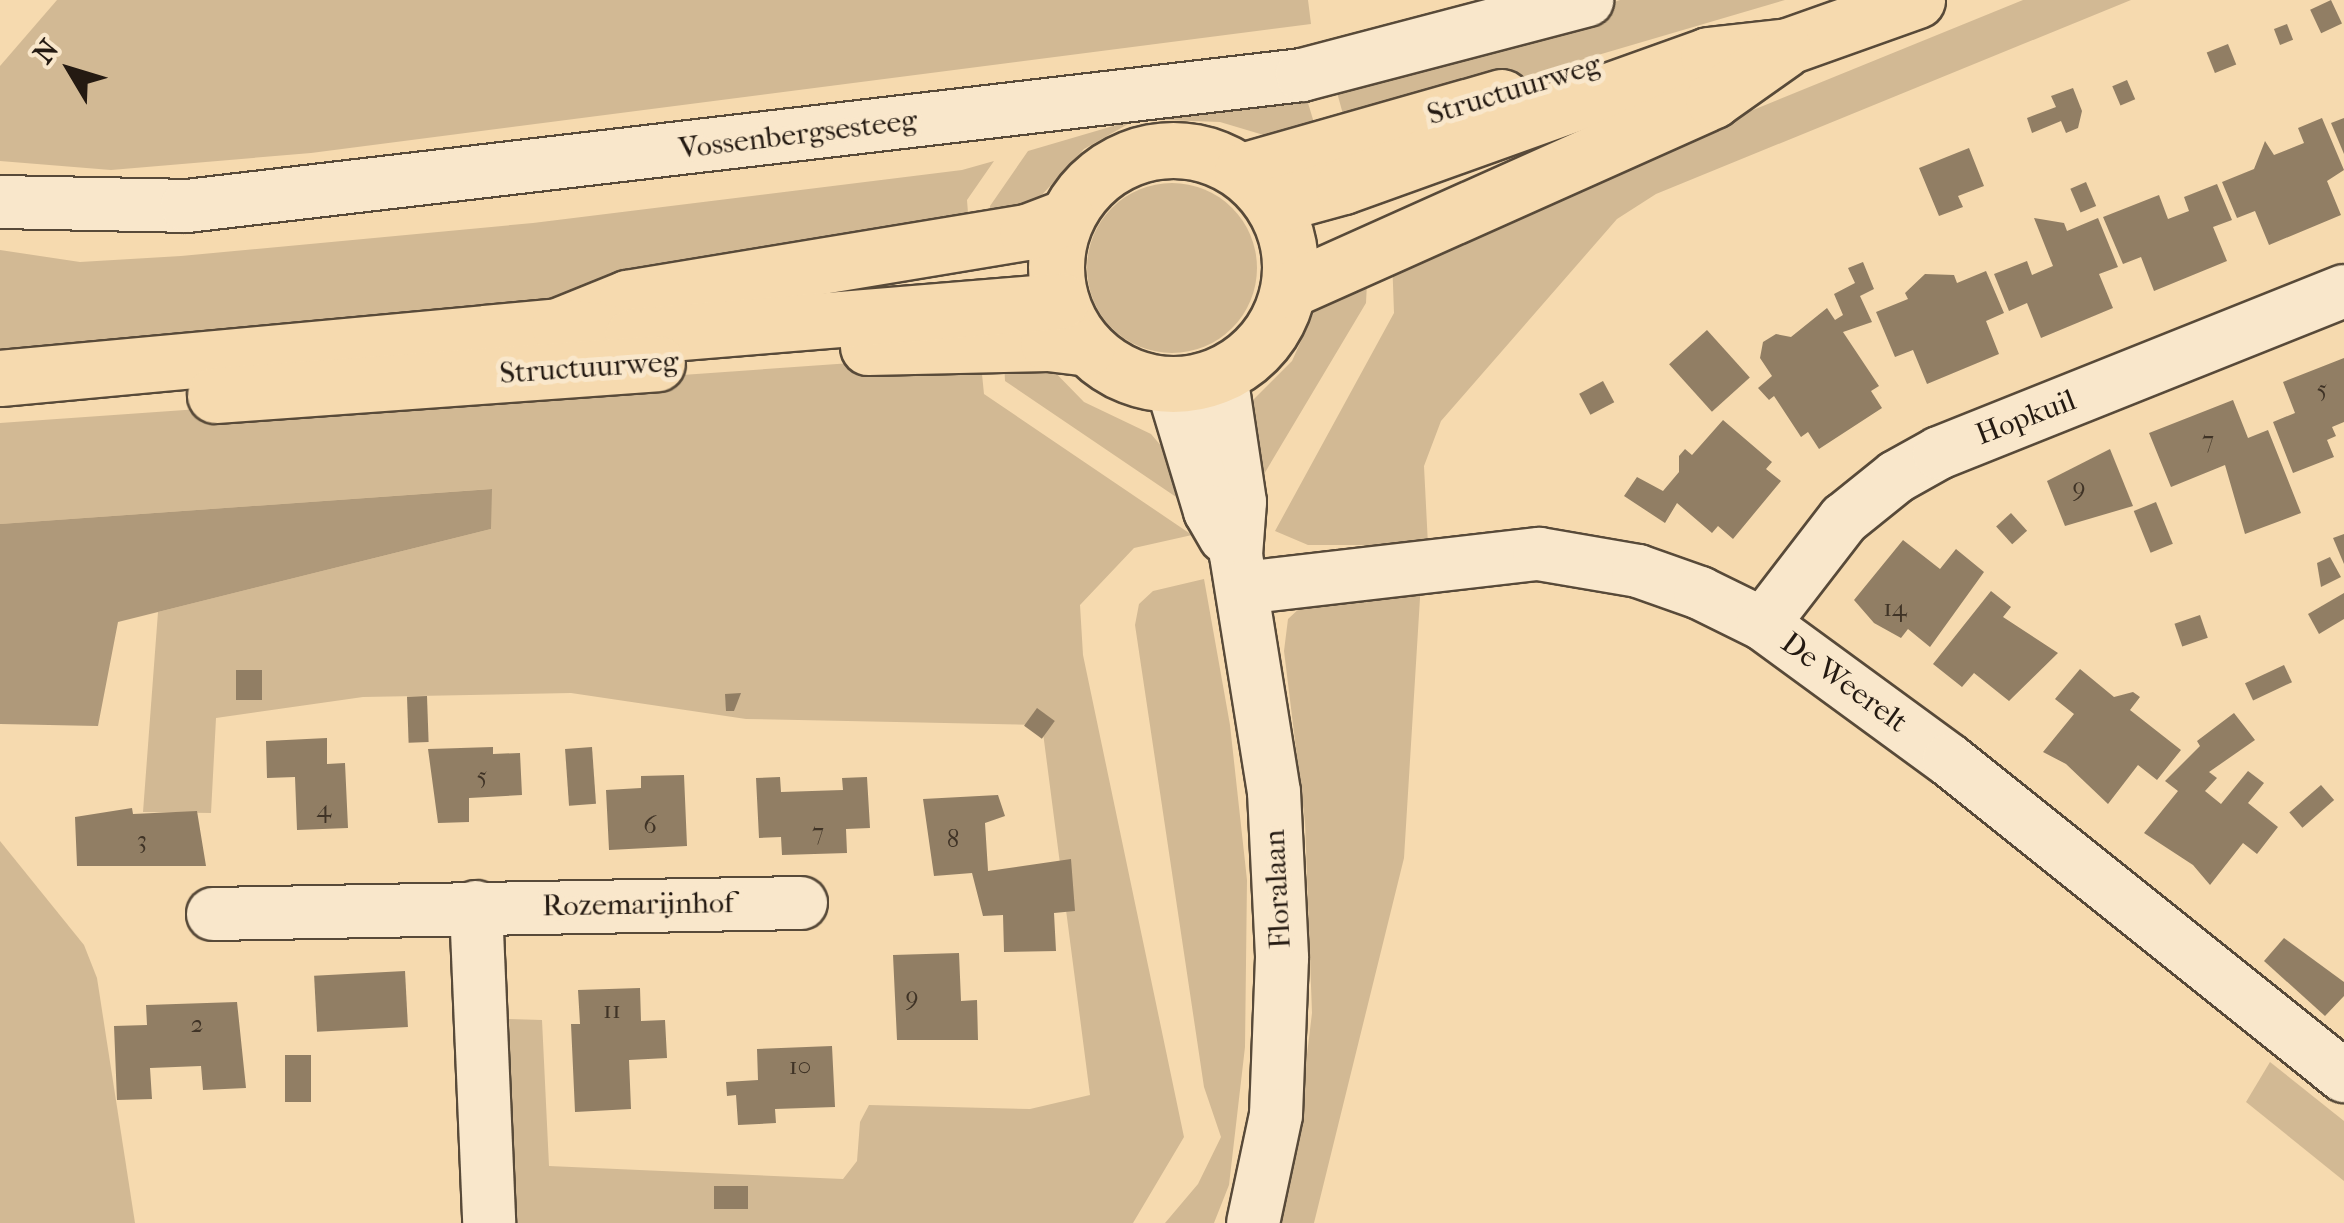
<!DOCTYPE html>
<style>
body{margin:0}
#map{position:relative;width:2344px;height:1223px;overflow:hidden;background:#f6daaf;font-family:"IM FELL French Canon",serif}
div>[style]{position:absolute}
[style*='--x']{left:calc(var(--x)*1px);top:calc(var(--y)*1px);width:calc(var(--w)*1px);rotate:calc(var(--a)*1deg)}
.green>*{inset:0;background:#d2b994}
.round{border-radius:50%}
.water>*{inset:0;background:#af997a}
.building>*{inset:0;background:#917e64;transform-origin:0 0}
.roads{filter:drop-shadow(2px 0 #584a39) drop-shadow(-2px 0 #584a39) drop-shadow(0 2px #584a39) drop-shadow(0 -2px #584a39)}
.minor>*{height:52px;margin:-26px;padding:0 26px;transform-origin:26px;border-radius:26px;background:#f9e7cb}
.major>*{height:55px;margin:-27.5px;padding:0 27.5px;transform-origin:27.5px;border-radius:27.5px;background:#f6daaf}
.major>.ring{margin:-27.5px;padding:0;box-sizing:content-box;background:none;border:55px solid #f6daaf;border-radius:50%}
span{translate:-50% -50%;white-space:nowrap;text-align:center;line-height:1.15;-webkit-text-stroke:10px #f9e7cb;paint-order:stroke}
.number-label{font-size:25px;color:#3f3326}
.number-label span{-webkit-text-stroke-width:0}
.street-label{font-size:30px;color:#241a12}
.north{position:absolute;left:20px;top:20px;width:100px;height:100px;-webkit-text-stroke:8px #f9e7cb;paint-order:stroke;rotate:308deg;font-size:28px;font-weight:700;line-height:40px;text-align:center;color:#241a12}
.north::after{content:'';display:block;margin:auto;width:35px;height:45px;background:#241a12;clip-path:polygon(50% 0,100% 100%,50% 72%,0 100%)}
</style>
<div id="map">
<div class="green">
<i style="clip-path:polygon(57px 0,1308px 0,1311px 24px,311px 153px,111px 170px,0 161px,0 66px)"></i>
<i style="clip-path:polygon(1620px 0,1785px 0,1347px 129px,1335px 85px,1488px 45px)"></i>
<i style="clip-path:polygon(2023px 0,2131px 0,1656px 194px,1617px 219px,1441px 421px,1424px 466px,1428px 545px,1308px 545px,1275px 531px,1394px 313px,1392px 257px)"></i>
<i style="clip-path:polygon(1305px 93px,1318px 136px,1267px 136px,1220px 122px,1137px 119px,1084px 149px,1029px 209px,992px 223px,990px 206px,1028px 151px,1137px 119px)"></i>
<i style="clip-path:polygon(994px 161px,967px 200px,969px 226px,568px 301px,0 356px,0 250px,80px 262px,181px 256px,533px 223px,962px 170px)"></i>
<i class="round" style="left:1087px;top:183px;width:170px;height:170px"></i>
<i style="clip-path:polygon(1367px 283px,1366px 303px,1251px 496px,1251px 402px,1292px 361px,1317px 305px)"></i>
<i style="clip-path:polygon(980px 354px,984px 394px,1192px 535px,1134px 548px,1080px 605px,1083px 655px,1184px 1137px,1133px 1223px,516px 1223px,509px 1019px,542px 1020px,549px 1166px,843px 1179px,857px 1161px,860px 1122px,869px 1105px,1030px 1109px,1090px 1095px,1042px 725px,746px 719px,571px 693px,363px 697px,216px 718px,211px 813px,143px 812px,158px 612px,491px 529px,491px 489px,0 524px,0 423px)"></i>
<i style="clip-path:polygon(1004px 359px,1042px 359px,1084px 402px,1151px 434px,1168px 454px,1182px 501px,1005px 381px)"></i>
<i style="clip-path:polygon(1204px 579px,1230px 725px,1247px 880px,1245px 1047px,1229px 1185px,1214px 1223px,1165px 1223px,1198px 1184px,1221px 1137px,1204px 1087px,1135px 625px,1139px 604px,1153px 591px)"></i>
<i style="clip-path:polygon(1421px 582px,1404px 858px,1314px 1223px,1280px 1223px,1295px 1155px,1312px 1013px,1305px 822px,1284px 651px,1288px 619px,1318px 591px)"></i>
<i style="clip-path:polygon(0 841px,84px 945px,97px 978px,135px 1223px,0 1223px)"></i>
<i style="clip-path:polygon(2270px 1062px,2344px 1121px,2344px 1181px,2246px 1102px)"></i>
</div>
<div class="water">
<i style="clip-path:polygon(492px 489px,491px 529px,118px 622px,98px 726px,0 724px,0 524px)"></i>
</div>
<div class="building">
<i style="left:2331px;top:0;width:26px;height:23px;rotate:65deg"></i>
<i style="left:2287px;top:24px;width:17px;height:14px;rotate:69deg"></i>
<i style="left:2228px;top:44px;width:22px;height:23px;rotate:68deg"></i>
<i style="left:2127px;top:80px;width:21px;height:16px;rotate:67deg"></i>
<i style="clip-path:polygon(2073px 88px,2082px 111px,2078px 128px,2066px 133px,2061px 121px,2032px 133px,2027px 118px,2056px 107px,2051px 96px)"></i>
<i style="clip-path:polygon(2322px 118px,2344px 170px,2327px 181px,2341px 215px,2269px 245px,2255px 211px,2237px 218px,2222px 182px,2254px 169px,2265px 141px,2274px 155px,2304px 143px,2298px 128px)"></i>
<i style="clip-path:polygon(2344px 118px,2344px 154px,2331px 123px)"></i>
<i style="clip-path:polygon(1969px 148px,1984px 186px,1958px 196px,1963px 207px,1939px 216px,1919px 168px)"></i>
<i style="left:2086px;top:182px;width:26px;height:17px;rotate:67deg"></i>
<i style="clip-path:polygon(2217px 184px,2232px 220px,2213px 227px,2227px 261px,2154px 291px,2141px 257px,2123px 264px,2103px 217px,2159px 195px,2168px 219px,2189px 211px,2184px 197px)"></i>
<i style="clip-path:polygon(2034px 218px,2064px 223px,2067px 231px,2098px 218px,2118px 267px,2099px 274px,2113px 308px,2041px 338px,2027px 303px,2009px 311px,1994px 274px,2027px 261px,2032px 275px,2053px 266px)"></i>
<i style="clip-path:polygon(1863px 262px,1874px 289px,1860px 296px,1872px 322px,1843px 332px,1879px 386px,1871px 391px,1882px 408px,1819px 449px,1808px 432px,1801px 437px,1774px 396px,1769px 400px,1758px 388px,1772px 376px,1760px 358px,1763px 342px,1776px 334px,1791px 337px,1827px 308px,1835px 320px,1843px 315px,1834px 294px,1855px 283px,1848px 268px)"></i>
<i style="clip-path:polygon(1986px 271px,2004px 313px,1986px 321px,1999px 354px,1927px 384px,1913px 350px,1895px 357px,1876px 312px,1908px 299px,1905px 293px,1925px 274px,1954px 275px,1957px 283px)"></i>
<i style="left:1707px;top:330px;width:64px;height:51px;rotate:48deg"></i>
<i style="clip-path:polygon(2344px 358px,2344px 422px,2332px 427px,2336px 436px,2327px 440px,2334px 457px,2293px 473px,2273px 422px,2295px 413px,2283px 382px)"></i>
<i style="left:1603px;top:381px;width:24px;height:27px;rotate:62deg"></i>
<i style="clip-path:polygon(2233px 400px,2248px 438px,2268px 430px,2301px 513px,2245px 534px,2225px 465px,2171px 487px,2149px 433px)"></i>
<i style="clip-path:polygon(1723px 420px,1772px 462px,1766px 469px,1781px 481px,1733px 539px,1718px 526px,1712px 533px,1677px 503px,1665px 523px,1624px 496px,1637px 477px,1663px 491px,1679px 472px,1679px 456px,1685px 449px,1692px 455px)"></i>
<i style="clip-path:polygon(2110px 449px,2133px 506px,2065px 526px,2047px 481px)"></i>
<i style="left:2156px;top:502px;width:45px;height:24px;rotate:68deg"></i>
<i style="left:2011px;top:513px;width:24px;height:20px;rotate:48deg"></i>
<i style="clip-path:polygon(2344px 534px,2344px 564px,2333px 538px)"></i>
<i style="clip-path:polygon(1903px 540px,1940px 569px,1956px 549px,1984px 572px,1930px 647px,1908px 629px,1901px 638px,1874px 623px,1854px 600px)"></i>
<i style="clip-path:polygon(2330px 557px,2341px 577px,2321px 587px,2317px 563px)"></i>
<i style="clip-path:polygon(1991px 591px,2011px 607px,2003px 617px,2058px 653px,2009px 701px,1974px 673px,1962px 687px,1933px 664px)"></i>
<i style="clip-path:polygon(2344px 593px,2344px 619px,2319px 634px,2308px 614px)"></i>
<i style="left:2200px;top:615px;width:24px;height:27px;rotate:71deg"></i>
<i style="left:2284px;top:665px;width:19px;height:43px;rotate:65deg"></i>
<i style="clip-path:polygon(2080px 669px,2114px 697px,2133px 692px,2140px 697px,2130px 710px,2181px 750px,2157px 780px,2138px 765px,2108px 804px,2066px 764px,2043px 752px,2074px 714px,2055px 699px)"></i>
<i style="left:236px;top:670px;width:26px;height:30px"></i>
<i style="clip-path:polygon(741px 693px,734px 711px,726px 711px,725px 694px)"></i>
<i style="left:427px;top:696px;width:46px;height:20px;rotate:88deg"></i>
<i style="left:1037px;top:708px;width:22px;height:22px;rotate:36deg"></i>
<i style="clip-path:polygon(2234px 713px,2255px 740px,2209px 772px,2217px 778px,2205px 791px,2221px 804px,2248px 771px,2264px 783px,2248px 803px,2278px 827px,2257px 854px,2243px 843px,2210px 885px,2193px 865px,2144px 833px,2178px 791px,2165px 781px,2200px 746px,2197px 741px)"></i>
<i style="clip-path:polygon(327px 738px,327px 764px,345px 763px,348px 828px,297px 830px,295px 777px,267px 778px,266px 741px)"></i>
<i style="clip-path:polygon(493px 747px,493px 754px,520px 753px,522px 795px,469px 798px,469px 822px,438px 823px,428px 749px)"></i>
<i style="left:592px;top:747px;width:57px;height:27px;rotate:86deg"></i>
<i style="clip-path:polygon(684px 775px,687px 846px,609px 850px,606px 790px,641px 788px,641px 776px)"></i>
<i style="clip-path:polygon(780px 777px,781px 792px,843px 790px,842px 778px,867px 777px,870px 828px,846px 829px,847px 853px,782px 855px,781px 837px,759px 838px,756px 778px)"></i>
<i style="left:2321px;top:785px;width:20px;height:42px;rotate:49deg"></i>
<i style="clip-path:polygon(998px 795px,1005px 816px,985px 823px,988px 871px,1071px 859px,1075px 911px,1054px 913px,1056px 951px,1004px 952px,1003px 915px,983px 916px,972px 873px,934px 876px,923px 799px)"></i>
<i style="clip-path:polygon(132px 808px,133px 814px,197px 811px,206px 866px,77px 866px,75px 817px)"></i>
<i style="clip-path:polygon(2284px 938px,2344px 982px,2344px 996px,2325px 1016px,2264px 961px)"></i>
<i style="clip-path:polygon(959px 953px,961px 1001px,977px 1000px,978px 1040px,897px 1040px,893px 955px)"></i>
<i style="left:405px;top:971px;width:56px;height:91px;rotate:87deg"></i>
<i style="clip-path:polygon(640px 988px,641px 1021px,665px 1020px,667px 1058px,629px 1060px,631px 1109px,575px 1112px,571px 1024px,580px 1024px,578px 990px)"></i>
<i style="clip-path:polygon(237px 1002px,246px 1088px,203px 1090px,201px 1066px,150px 1068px,152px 1099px,117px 1100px,114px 1026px,147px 1025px,146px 1005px)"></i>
<i style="clip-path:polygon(832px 1046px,835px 1107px,775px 1109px,776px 1123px,738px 1125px,736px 1095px,727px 1096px,726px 1082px,758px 1080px,757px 1049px)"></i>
<i style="left:285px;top:1055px;width:26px;height:47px"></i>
<i style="left:714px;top:1186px;width:34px;height:23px"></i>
</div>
<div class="roads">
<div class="minor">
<i style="--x:0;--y:202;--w:187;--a:1.2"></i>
<i style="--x:187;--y:206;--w:1123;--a:-6.7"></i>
<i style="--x:1302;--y:75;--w:295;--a:-14.7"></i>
<i style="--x:1221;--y:375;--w:128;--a:81.5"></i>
<i style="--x:1240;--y:502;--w:53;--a:94.3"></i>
<i style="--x:1236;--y:555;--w:240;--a:80.9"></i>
<i style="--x:1274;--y:792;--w:166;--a:87.2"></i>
<i style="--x:1282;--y:958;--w:157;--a:92.2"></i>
<i style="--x:1276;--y:1115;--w:110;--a:102"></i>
<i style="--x:1172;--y:385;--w:132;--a:73.2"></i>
<i style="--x:1210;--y:511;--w:30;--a:60"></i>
<i style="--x:1243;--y:588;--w:298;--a:-6.6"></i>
<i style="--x:1539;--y:554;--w:100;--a:9.7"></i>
<i style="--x:1638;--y:571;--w:66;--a:19.5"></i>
<i style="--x:1700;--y:593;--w:70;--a:26.2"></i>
<i style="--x:1763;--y:624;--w:230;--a:36.2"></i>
<i style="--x:1949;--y:760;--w:506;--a:38.66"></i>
<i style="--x:1763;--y:624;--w:133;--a:-52.4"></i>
<i style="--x:1844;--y:519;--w:67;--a:-38.9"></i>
<i style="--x:1896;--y:477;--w:49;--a:-29.2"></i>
<i style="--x:1939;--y:453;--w:436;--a:-21.8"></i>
<i style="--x:476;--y:907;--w:316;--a:87.6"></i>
<i style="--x:213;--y:914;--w:588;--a:-1.07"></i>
</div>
<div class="major">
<i class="ring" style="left:1056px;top:150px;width:179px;height:179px"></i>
<i style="--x:1242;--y:171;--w:270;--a:-15.9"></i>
<i style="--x:1274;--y:205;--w:72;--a:-15.4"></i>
<i style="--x:1343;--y:186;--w:388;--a:-19.7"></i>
<i style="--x:1708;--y:55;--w:81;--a:-6.4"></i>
<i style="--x:1788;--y:46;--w:137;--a:-19.6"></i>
<i style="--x:1289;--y:290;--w:465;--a:-24.1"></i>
<i style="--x:1713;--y:100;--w:87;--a:-35.2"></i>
<i style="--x:563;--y:324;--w:69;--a:-22.1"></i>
<i style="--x:627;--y:298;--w:405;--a:-9.4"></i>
<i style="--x:1027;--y:232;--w:42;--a:-21"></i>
<i style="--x:868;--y:347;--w:180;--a:-1.3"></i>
<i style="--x:1048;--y:343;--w:39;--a:7"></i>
<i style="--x:0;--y:378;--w:561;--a:-5.31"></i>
<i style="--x:559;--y:326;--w:75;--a:7.7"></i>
<i style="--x:633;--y:336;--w:429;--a:-4.7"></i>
<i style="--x:215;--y:395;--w:443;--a:-4.1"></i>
</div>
</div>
<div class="number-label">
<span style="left:2322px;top:389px">5</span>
<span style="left:2208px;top:440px">7</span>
<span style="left:2079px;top:488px">9</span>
<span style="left:1895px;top:608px">14</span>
<span style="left:482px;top:776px">5</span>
<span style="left:324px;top:809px">4</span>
<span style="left:650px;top:825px">6</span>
<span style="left:818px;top:832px">7</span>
<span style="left:953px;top:839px">8</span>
<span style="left:142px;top:840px">3</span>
<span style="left:912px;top:997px">9</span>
<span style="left:612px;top:1010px">11</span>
<span style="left:197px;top:1024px">2</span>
<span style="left:800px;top:1066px">10</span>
</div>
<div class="street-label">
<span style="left:1514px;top:90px;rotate:-17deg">Structuurweg</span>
<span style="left:798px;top:135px;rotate:-7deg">Vossenbergsesteeg</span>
<span style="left:589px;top:368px;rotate:-4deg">Structuurweg</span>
<span style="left:2026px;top:418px;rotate:-21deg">Hopkuil</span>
<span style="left:1844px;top:683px;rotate:36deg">De Weerelt</span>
<span style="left:1278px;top:889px;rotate:-93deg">Floralaan</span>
<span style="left:638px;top:905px;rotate:-1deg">Rozemarijnhof</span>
</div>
<div class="north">N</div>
</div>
